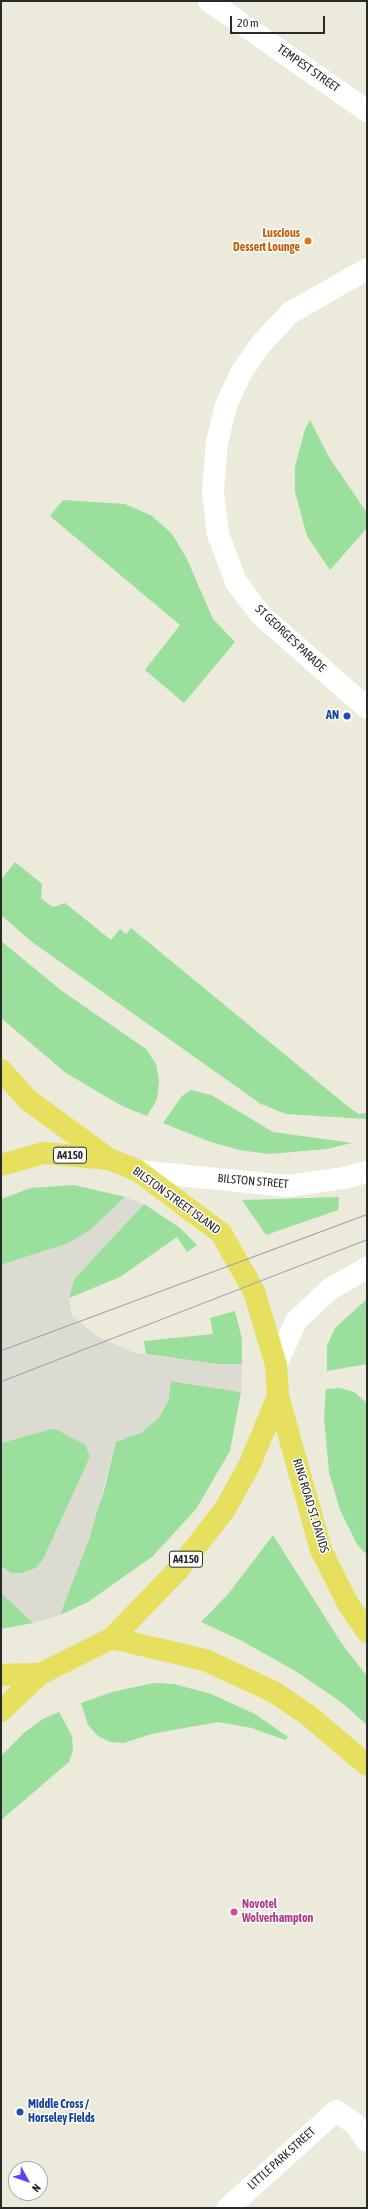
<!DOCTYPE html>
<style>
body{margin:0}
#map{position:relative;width:368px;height:2209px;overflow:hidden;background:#ebeadb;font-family:"Asap Condensed",sans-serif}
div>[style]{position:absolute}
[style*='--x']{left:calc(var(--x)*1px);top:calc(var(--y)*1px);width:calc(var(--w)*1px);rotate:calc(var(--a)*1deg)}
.green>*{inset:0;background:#9adf9b}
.plaza>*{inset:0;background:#dbdbd2}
.minor>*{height:22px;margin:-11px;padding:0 11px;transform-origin:11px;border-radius:11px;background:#fff}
.trunk>*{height:22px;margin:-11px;padding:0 11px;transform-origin:11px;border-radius:11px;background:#e6e05e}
.tram>*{height:1px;margin:-0.5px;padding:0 0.5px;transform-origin:0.5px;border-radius:0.5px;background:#a39eb2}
.dots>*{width:11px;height:11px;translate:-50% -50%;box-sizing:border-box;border:2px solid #fff;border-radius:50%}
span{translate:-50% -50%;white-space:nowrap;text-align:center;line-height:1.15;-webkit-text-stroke:3px #fff;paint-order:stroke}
.shield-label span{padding:1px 3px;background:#fff;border:1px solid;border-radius:3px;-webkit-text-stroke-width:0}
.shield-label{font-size:11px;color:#292929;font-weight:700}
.street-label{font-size:12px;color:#292929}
.food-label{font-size:12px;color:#c56008;font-weight:700}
.right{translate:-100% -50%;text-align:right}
.transit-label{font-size:12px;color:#164399;font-weight:700}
.left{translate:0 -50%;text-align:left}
.hotel-label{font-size:12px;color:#b23c85;font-weight:700}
.frame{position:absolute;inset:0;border:2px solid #292929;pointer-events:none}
.north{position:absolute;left:8px;top:2161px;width:40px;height:40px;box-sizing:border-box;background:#fff;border:1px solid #a9a9a9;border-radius:50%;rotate:130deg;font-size:11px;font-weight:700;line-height:16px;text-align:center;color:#292929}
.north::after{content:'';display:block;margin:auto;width:14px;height:18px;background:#6141f1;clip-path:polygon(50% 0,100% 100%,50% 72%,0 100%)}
.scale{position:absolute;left:230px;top:16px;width:95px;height:18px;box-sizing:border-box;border:2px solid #292929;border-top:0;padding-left:5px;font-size:12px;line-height:14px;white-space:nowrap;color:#292929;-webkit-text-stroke:3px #fff;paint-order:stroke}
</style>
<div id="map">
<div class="green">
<i style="clip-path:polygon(310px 420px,329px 457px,367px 513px,367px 528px,330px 570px,307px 536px,295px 492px,295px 467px,305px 429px)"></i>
<i style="clip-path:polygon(63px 500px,125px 504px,152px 516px,172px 534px,187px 559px,213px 619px,235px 642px,184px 703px,145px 670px,180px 625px,50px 516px)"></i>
<i style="clip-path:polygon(15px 862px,42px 884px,41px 898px,48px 904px,54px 907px,65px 903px,111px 940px,120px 929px,126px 934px,131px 928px,351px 1109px,359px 1114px,367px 1113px,367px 1119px,286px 1114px,261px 1104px,32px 942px,1px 915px,1px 880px)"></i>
<i style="clip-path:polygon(1px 941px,62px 991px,146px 1049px,156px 1064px,159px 1081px,157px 1099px,147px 1116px,122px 1106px,66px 1073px,1px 1018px)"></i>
<i style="clip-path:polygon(191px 1090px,211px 1095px,273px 1132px,352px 1143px,326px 1149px,269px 1154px,239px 1150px,208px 1141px,163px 1123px,182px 1096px)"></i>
<i style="clip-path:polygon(74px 1185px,125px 1197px,89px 1232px,66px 1244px,1px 1265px,1px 1199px,31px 1188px)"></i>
<i style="clip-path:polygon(339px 1197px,338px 1210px,266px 1235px,242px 1200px)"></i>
<i style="clip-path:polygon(144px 1204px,180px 1228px,197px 1245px,187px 1252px,177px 1237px,120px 1277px,69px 1298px,74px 1279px)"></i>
<i style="clip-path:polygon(367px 1299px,367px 1364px,327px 1371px,327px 1346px,335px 1328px)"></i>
<i style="clip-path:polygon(235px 1311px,242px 1339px,242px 1364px,217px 1364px,146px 1354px,144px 1341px,213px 1334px,210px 1318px)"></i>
<i style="clip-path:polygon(171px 1381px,241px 1392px,230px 1451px,196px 1509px,153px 1556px,88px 1602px,60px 1615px,104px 1491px,116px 1441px,122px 1440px,168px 1402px)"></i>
<i style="clip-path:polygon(340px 1388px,354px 1392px,367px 1403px,367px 1555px,357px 1544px,340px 1510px,329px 1472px,324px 1418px,326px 1389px)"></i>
<i style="clip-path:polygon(54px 1428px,86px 1445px,90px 1457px,43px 1560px,36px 1568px,23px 1573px,11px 1573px,1px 1566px,1px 1443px)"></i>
<i style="clip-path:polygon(273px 1535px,342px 1644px,367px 1676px,367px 1725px,341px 1702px,297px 1672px,242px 1641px,201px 1622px,229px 1593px)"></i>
<i style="clip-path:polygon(1px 1593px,3px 1594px,33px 1623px,1px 1629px)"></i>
<i style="clip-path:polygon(154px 1683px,174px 1684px,211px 1694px,255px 1714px,288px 1737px,285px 1740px,252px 1728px,218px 1722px,151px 1734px,124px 1743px,110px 1742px,98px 1736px,88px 1725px,81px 1703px,112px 1692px)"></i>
<i style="clip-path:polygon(59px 1712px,72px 1736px,73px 1750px,69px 1762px,1px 1820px,1px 1756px,25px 1732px,43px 1719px)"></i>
</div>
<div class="plaza">
<i style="clip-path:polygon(125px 1197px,144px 1204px,74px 1279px,69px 1298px,72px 1316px,98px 1337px,135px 1353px,217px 1364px,242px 1364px,241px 1392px,171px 1381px,168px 1402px,159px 1418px,141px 1433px,116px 1441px,90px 1537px,60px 1615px,33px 1623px,1px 1593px,1px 1566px,11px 1573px,23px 1573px,36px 1568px,43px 1560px,90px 1457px,86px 1445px,54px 1428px,1px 1443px,1px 1265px,66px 1244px,89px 1231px)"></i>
</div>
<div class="minor">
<i style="--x:209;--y:1;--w:193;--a:34.8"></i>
<i style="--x:367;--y:269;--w:89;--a:150.3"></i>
<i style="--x:290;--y:313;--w:42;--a:133.1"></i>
<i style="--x:261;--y:344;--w:33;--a:125"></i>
<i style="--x:242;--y:371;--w:38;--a:115"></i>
<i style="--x:226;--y:406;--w:36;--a:104"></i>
<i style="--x:217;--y:441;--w:50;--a:94.6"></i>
<i style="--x:213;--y:491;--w:43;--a:83.4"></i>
<i style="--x:218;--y:534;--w:51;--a:69.4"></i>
<i style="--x:236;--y:582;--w:41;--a:52.9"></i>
<i style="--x:261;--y:615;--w:141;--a:41.3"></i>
<i style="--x:138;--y:1171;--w:151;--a:5.7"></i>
<i style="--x:288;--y:1186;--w:57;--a:-8.1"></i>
<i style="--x:344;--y:1178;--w:24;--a:-15"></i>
<i style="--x:276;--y:1365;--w:48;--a:-65.6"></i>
<i style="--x:296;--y:1321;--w:47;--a:-43.3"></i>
<i style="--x:330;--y:1289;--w:43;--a:-29.6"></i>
<i style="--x:228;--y:2208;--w:145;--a:-41.9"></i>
<i style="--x:336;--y:2111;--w:22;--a:34"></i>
<i style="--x:354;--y:2123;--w:22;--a:54"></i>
</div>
<div class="trunk">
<i style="--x:1;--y:1070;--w:40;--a:48"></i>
<i style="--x:28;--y:1100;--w:100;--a:36.1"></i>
<i style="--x:1;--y:1165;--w:45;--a:-15.6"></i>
<i style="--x:44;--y:1153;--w:65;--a:5.3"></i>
<i style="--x:109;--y:1159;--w:31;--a:22"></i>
<i style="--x:138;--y:1171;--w:104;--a:36.8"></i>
<i style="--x:221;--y:1233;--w:67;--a:60.4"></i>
<i style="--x:254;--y:1291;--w:77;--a:73.4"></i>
<i style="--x:276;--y:1365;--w:31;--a:86"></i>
<i style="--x:278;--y:1396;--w:74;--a:112.4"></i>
<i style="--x:250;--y:1464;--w:51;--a:119.1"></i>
<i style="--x:225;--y:1509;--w:77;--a:127.6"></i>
<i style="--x:178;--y:1570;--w:95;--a:134.1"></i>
<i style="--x:112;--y:1638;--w:80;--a:153.4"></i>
<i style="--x:40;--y:1674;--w:39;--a:179"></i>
<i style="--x:278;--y:1396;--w:160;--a:74.4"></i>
<i style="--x:321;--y:1550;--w:58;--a:63.4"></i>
<i style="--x:347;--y:1602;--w:36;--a:56"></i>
<i style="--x:112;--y:1638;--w:96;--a:13.3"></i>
<i style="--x:205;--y:1660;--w:76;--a:24.9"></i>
<i style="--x:274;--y:1692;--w:41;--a:34.1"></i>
<i style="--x:308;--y:1715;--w:77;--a:40.3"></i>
<i style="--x:1;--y:1711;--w:54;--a:-43.5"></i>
</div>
<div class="tram">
<i style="--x:1;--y:1350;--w:390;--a:-20.4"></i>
<i style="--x:1;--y:1381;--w:393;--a:-21.2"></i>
</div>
<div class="dots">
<i style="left:308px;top:241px;background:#e8710a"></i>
<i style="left:347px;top:716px;background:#1a4fb4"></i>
<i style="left:234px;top:1912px;background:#d1479c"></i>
<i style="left:20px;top:2112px;background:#1a4fb4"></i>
</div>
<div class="shield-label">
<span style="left:70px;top:1155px">A4150</span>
<span style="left:186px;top:1559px">A4150</span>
</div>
<div class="street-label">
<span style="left:308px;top:69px;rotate:35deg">TEMPEST STREET</span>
<span style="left:290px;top:639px;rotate:43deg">ST GEORGE'S PARADE</span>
<span style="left:253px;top:1182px;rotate:5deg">BILSTON STREET</span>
<span style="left:176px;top:1201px;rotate:36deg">BILSTON STREET ISLAND</span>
<span style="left:310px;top:1506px;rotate:73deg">RING ROAD ST. DAVIDS</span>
<span style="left:282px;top:2159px;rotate:-42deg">LITTLE PARK STREET</span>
</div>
<div class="food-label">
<span class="right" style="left:300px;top:241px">Luscious<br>Dessert Lounge</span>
</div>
<div class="transit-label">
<span class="right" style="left:339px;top:716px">AN</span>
<span class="left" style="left:28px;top:2112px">Middle Cross /<br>Horseley Fields</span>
</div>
<div class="hotel-label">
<span class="left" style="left:242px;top:1912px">Novotel<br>Wolverhampton</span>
</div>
<div class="frame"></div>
<div class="north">N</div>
<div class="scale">20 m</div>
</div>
